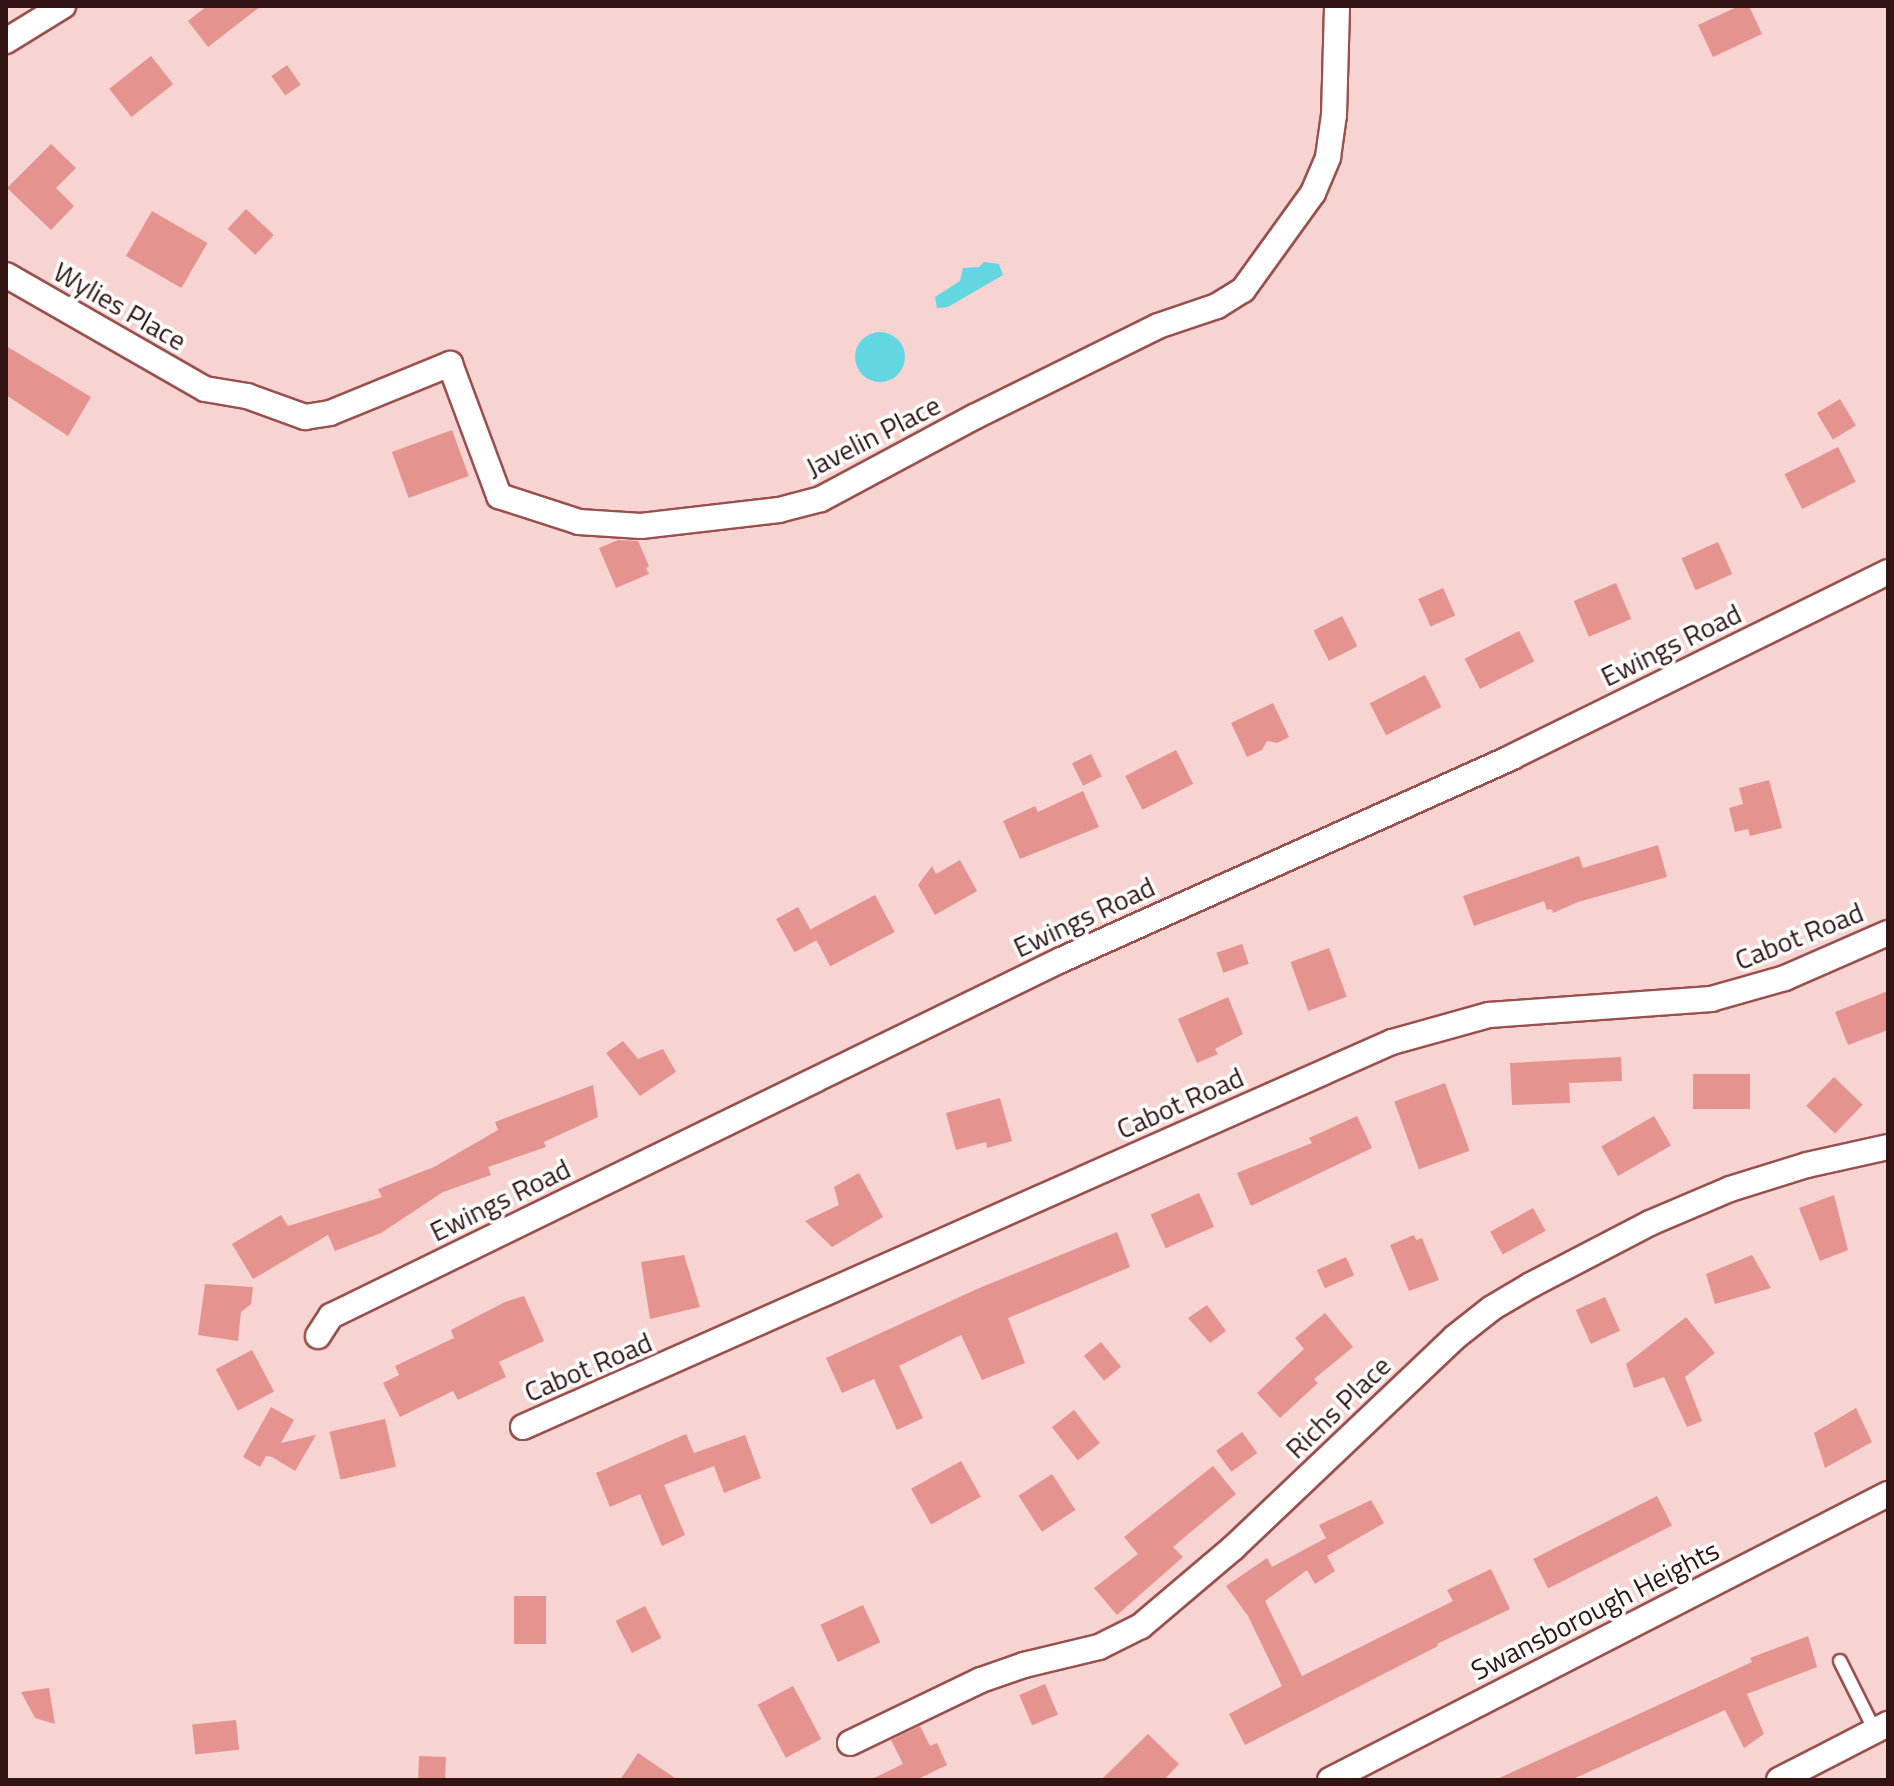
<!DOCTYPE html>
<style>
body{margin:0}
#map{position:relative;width:1894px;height:1786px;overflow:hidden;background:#f7d4d1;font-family:"Titillium Web",sans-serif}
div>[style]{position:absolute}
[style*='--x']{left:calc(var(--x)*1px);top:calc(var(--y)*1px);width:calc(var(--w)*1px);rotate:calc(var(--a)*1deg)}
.water>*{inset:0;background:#62d7e1}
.round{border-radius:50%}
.building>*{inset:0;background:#e5938f;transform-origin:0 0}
.roads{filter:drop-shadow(2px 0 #9a504d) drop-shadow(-2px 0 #9a504d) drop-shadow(0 2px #9a504d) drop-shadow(0 -2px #9a504d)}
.lane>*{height:12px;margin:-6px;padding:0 6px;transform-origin:6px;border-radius:6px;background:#fff}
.street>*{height:24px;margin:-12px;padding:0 12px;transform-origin:12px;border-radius:12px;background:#fff}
span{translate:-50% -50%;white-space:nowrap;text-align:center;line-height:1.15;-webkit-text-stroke:7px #fff;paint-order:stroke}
.street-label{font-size:28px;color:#321413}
.frame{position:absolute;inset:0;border:8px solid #321413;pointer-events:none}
</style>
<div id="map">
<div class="water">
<i style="clip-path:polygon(984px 262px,999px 264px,1003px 275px,948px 307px,937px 308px,935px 297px,960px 281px,963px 268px,979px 267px)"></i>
<i class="round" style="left:855px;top:332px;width:50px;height:50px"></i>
</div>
<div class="building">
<i style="clip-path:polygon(207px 6px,261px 6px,208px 47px,188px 21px)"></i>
<i style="clip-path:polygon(1739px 6px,1749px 6px,1762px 34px,1713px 57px,1698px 25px)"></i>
<i style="left:151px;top:56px;width:36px;height:53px;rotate:52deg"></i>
<i style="left:287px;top:65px;width:24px;height:19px;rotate:55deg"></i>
<i style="clip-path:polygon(51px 144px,76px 168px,56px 188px,74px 206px,51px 230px,7px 188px)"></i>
<i style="left:246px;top:209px;width:38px;height:27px;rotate:43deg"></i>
<i style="left:152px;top:211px;width:64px;height:52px;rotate:30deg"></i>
<i style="clip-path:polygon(6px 346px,91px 397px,68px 436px,6px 395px)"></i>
<i style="left:1840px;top:399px;width:31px;height:27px;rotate:59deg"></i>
<i style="left:452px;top:430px;width:49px;height:64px;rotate:70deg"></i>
<i style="left:1838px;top:447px;width:39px;height:60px;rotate:63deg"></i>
<i style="clip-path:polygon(618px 540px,638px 541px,649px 566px,646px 568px,649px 574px,616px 588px,599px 548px)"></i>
<i style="left:1718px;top:542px;width:35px;height:40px;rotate:66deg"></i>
<i style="left:1616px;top:583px;width:39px;height:46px;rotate:67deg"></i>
<i style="left:1443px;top:588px;width:30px;height:27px;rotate:66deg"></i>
<i style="left:1342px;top:616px;width:34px;height:32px;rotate:63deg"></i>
<i style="left:1519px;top:631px;width:34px;height:61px;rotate:63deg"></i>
<i style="left:1425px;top:675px;width:36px;height:62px;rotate:63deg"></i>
<i style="clip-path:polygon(1273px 703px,1289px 737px,1277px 743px,1267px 741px,1262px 750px,1247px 757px,1231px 723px)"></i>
<i style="left:1176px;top:750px;width:38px;height:57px;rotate:63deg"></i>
<i style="left:1091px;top:754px;width:25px;height:21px;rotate:64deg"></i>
<i style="clip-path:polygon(1769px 780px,1782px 828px,1750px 836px,1748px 829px,1735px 832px,1729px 808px,1743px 804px,1739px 788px)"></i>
<i style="clip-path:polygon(1083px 791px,1099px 827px,1020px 859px,1003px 821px,1035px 806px,1038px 812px)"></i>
<i style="clip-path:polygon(1658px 845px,1667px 877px,1578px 902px,1553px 913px,1552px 909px,1547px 910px,1544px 901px,1474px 926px,1463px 896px,1579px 856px,1583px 868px)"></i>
<i style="clip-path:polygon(960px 860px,977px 891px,935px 915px,918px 885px,932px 866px,936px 874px)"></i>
<i style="left:875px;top:895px;width:42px;height:73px;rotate:62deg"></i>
<i style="left:798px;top:907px;width:38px;height:25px;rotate:61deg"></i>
<i style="left:1242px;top:944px;width:21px;height:27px;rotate:71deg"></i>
<i style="left:1329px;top:948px;width:52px;height:41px;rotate:70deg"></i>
<i style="clip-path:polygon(1888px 991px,1888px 1030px,1848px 1045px,1835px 1012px)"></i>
<i style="clip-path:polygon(1228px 997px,1243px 1034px,1215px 1049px,1218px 1054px,1197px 1063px,1178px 1019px)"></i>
<i style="clip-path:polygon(623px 1041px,638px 1059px,663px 1049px,676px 1072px,640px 1096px,606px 1053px)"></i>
<i style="clip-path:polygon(1621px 1057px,1622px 1081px,1569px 1083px,1570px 1103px,1512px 1105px,1510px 1063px)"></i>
<i style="left:1750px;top:1074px;width:35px;height:57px;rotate:90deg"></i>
<i style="left:1834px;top:1077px;width:40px;height:40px;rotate:44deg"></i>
<i style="left:1445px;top:1083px;width:72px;height:54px;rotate:70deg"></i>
<i style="clip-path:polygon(593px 1085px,598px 1117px,544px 1142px,546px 1147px,488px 1167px,491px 1175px,443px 1192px,381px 1233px,335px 1251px,328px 1235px,253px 1279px,232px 1244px,281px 1215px,288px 1226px,382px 1197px,378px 1189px,434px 1167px,498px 1130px,495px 1122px)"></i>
<i style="clip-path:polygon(1000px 1098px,1012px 1141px,987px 1148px,986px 1142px,956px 1150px,946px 1113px)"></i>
<i style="clip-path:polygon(1357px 1116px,1372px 1148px,1251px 1206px,1237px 1173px,1312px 1143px,1309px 1138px)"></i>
<i style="left:1654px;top:1116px;width:34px;height:61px;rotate:60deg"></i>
<i style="clip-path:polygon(859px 1173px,883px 1217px,832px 1247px,805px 1221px,839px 1205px,834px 1187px)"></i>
<i style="left:1199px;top:1193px;width:37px;height:53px;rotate:66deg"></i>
<i style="clip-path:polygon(1834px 1195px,1848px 1250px,1820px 1261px,1799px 1208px)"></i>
<i style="left:1533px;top:1208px;width:26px;height:49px;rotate:61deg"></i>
<i style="clip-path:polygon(1117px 1232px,1130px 1267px,1008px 1318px,1025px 1363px,982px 1380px,961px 1335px,899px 1366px,923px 1418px,897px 1430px,874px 1379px,842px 1393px,826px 1358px,977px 1289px)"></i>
<i style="clip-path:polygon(1414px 1235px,1416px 1240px,1422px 1238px,1439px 1280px,1409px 1291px,1390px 1245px)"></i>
<i style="clip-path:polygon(684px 1255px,700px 1307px,650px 1319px,641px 1262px)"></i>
<i style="clip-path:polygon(1752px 1255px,1771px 1288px,1715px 1304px,1706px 1274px)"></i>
<i style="left:1346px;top:1257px;width:20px;height:32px;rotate:66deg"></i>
<i style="clip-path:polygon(205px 1284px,253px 1287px,251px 1304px,241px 1312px,238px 1341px,198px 1335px)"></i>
<i style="clip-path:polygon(524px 1296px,544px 1341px,499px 1362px,506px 1377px,458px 1400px,453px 1391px,400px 1417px,383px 1383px,399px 1375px,395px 1366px,454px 1338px,451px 1330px,505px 1302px)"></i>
<i style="left:1605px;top:1297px;width:37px;height:32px;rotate:66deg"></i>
<i style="clip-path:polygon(1207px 1305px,1226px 1331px,1210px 1343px,1188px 1318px)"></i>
<i style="clip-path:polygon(1325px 1313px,1353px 1347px,1314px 1379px,1318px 1383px,1280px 1418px,1257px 1393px,1304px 1349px,1295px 1338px)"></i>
<i style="clip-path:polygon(1686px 1317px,1715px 1353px,1685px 1377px,1702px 1421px,1687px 1427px,1664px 1377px,1634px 1388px,1626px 1364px)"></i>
<i style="left:1101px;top:1342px;width:32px;height:22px;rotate:51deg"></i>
<i style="left:252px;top:1350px;width:47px;height:41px;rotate:62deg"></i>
<i style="clip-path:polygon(271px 1407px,294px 1420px,281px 1443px,316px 1435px,295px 1471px,272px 1457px,266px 1456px,260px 1467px,243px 1457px)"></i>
<i style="clip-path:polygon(1856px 1408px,1872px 1442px,1825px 1468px,1814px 1433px)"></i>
<i style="left:1074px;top:1410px;width:42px;height:28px;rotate:52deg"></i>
<i style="left:385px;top:1419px;width:49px;height:57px;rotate:77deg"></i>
<i style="left:1242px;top:1432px;width:26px;height:32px;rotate:54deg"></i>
<i style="clip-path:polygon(686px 1434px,694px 1453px,745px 1435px,761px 1478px,724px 1493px,714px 1466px,664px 1485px,685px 1535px,662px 1546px,640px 1494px,610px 1507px,596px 1473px)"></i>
<i style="left:961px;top:1461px;width:41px;height:57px;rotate:61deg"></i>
<i style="clip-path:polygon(1213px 1466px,1236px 1494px,1173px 1547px,1183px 1557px,1117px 1615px,1094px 1588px,1138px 1554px,1124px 1537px)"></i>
<i style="left:1052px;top:1474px;width:43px;height:40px;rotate:57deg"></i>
<i style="left:1657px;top:1496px;width:33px;height:139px;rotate:63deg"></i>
<i style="clip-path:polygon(1371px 1500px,1384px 1523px,1327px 1556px,1335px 1571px,1315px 1584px,1307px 1570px,1265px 1601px,1302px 1676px,1453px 1601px,1447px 1590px,1491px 1569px,1510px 1609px,1437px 1644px,1438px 1646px,1245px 1745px,1229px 1714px,1282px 1686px,1248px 1616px,1226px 1586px,1267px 1558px,1272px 1567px,1326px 1538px,1319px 1525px)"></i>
<i style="left:514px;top:1596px;width:32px;height:48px"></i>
<i style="left:863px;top:1605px;width:41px;height:47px;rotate:65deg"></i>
<i style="left:645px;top:1606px;width:36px;height:33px;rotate:63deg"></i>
<i style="clip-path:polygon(1808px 1636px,1817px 1667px,1747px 1694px,1764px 1734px,1744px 1748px,1725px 1710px,1571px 1780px,1495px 1780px,1752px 1662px,1750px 1658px)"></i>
<i style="left:1045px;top:1684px;width:33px;height:28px;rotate:67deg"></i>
<i style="left:793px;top:1686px;width:60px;height:40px;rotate:62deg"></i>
<i style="clip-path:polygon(49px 1688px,55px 1724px,35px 1718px,21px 1692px)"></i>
<i style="left:236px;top:1720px;width:30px;height:44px;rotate:84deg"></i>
<i style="clip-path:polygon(920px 1726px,930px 1746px,937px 1743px,947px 1765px,916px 1780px,870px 1780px,903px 1764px,891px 1740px)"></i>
<i style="clip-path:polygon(1148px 1734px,1179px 1764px,1164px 1780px,1101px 1780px)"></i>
<i style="clip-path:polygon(638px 1753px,678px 1780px,620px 1780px)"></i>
<i style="left:419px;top:1756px;width:27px;height:24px;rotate:2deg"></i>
</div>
<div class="roads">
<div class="lane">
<i style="--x:1840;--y:1661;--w:78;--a:63.4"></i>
</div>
<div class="street">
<i style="--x:6;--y:41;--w:67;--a:-31.6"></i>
<i style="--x:6;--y:275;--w:229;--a:29.8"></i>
<i style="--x:205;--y:389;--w:43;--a:9.5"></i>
<i style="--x:247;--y:396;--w:62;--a:19.9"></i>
<i style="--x:305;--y:417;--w:25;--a:-9"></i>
<i style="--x:330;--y:413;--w:130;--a:-22.2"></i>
<i style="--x:450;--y:364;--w:141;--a:69.6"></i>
<i style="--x:499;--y:496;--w:84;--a:18"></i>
<i style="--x:579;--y:522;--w:62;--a:3.7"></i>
<i style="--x:641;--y:526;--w:139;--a:-6.6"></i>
<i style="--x:779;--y:510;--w:43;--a:-14.7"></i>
<i style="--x:821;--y:499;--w:174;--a:-28.2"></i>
<i style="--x:974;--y:417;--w:205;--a:-26.3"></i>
<i style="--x:1158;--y:326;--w:62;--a:-18.7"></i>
<i style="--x:1217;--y:306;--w:31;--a:-32"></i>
<i style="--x:1243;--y:290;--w:120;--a:-54.2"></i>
<i style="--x:1313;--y:193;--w:39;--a:-67"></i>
<i style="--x:1328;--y:157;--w:42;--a:-81.9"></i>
<i style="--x:1334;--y:115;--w:109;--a:-88.4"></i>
<i style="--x:318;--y:1336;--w:24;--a:-57"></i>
<i style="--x:331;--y:1316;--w:812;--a:-26"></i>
<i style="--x:1061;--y:960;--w:495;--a:-24.2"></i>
<i style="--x:1512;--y:757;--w:419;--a:-26.2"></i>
<i style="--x:523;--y:1427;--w:950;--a:-23.9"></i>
<i style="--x:1392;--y:1042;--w:101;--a:-15.6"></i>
<i style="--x:1489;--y:1015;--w:223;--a:-4.1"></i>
<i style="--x:1711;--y:999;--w:77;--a:-15.8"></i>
<i style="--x:1785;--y:978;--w:112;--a:-23.6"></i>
<i style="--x:850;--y:1743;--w:145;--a:-25.7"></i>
<i style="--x:981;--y:1680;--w:46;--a:-19.2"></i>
<i style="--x:1024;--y:1665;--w:77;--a:-13.5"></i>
<i style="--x:1099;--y:1647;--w:47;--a:-26.6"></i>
<i style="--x:1141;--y:1626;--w:121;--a:-40.3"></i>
<i style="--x:1233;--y:1548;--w:305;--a:-43.5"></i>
<i style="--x:1454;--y:1338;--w:48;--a:-38.3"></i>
<i style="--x:1492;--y:1308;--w:45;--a:-30.5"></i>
<i style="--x:1531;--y:1285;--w:134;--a:-27.5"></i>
<i style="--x:1650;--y:1223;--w:87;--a:-23"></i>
<i style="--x:1730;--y:1189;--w:81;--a:-17.3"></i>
<i style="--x:1807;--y:1165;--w:83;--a:-12.5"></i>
<i style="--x:1330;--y:1780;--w:627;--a:-27.14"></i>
<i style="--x:1779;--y:1780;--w:123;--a:-27.2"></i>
</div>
</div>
<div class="street-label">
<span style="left:120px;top:306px;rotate:30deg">Wylies Place</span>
<span style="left:873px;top:436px;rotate:-27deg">Javelin Place</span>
<span style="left:1671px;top:645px;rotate:-26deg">Ewings Road</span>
<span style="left:1084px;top:917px;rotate:-25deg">Ewings Road</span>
<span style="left:1799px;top:936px;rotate:-22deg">Cabot Road</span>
<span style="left:1180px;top:1103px;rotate:-24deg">Cabot Road</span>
<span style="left:500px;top:1200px;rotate:-26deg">Ewings Road</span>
<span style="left:588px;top:1367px;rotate:-23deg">Cabot Road</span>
<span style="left:1338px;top:1407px;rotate:-44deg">Richs Place</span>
<span style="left:1595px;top:1610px;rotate:-27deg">Swansborough Heights</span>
</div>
<div class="frame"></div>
</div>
